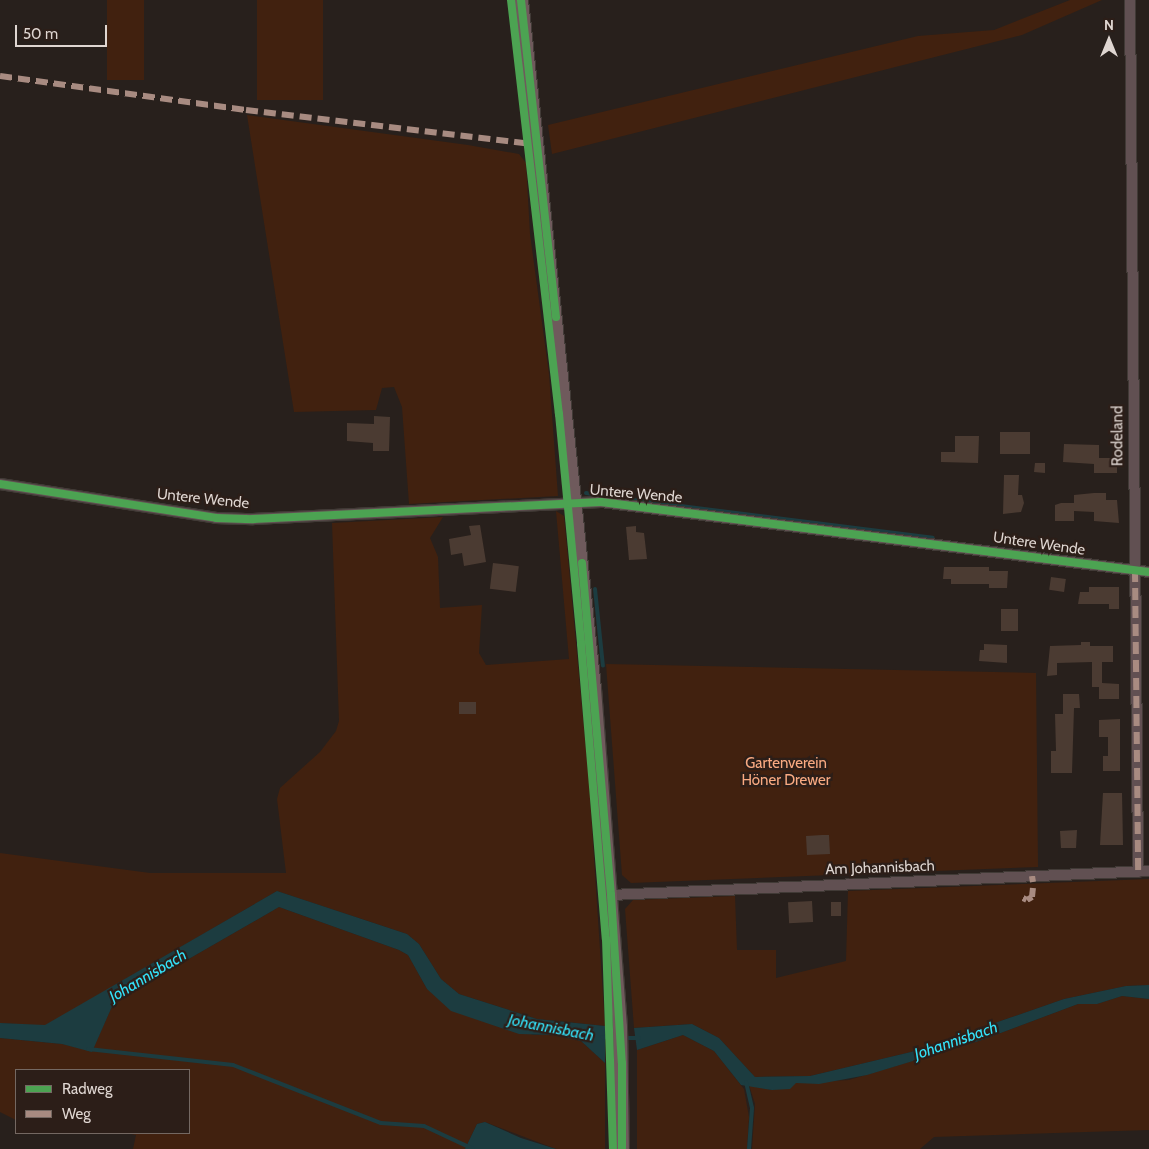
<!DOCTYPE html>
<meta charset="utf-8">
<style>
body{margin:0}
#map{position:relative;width:1149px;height:1149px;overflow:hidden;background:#28201c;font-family:Cabin,sans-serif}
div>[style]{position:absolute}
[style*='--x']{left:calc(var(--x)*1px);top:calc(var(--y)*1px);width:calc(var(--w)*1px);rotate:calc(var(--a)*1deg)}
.green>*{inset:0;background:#41210f;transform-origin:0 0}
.water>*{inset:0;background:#1c3c40}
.stream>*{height:4px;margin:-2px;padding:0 2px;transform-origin:2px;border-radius:2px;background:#1c3c40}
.building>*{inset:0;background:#4b3b32;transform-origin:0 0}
.roads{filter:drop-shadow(1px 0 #413a36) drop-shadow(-1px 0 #413a36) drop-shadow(0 1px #413a36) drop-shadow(0 -1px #413a36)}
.street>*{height:10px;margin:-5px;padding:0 5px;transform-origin:5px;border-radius:5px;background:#615052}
.secondary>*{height:14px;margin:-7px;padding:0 7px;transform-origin:7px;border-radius:7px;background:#6f5a5c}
.quiet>*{height:6px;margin-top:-3px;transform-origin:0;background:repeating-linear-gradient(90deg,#a88b81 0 12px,transparent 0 18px)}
.cycleway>*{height:8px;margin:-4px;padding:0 4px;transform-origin:4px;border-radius:4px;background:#4ca352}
span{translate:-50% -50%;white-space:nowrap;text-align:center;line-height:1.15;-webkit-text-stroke:4.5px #2c1e18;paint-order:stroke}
.street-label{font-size:15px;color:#dfd6d1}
.park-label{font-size:15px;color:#f9aa82}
.water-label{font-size:16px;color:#34e1f8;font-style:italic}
.legend{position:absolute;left:15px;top:1069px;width:175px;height:65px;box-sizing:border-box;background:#2c1e18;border:1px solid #746862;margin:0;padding:6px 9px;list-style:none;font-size:15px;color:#dfd6d1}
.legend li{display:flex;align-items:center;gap:10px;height:25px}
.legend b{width:25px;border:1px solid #746862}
.north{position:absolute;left:1084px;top:15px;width:50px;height:50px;-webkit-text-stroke:4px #2c1e18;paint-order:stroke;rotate:0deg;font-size:14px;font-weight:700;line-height:20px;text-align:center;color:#dfd6d1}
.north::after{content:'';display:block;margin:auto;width:18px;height:22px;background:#dfd6d1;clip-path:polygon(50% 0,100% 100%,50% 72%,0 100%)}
.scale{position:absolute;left:15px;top:25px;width:92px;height:22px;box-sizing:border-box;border:2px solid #dfd6d1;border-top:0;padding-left:6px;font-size:15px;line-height:18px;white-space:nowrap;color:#dfd6d1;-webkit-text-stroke:4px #2c1e18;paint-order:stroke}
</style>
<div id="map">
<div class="green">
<i style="left:107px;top:0;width:37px;height:80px"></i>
<i style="left:257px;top:0;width:66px;height:100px"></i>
<i style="clip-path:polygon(1070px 0,1102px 0,1022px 35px,552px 154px,548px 125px,918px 36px,994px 30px)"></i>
<i style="clip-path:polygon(247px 115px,468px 145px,519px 154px,526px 163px,530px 234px,549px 374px,558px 496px,409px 504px,402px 407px,394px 387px,382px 388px,376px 410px,294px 412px)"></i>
<i style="clip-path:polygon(556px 511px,564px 516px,589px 782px,605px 1026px,537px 1019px,459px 994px,441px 979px,419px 944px,407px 934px,277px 891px,45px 1026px,0 1023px,0 853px,150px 873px,286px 873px,277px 799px,280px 788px,320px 752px,336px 731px,339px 721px,332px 523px,443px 517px,430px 538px,438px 557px,440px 608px,482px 605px,479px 653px,486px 665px,569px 659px)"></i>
<i style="clip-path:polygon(606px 664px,1036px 673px,1038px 867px,631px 883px,622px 875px)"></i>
<i style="clip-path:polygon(1149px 879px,1149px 985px,1126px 986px,1064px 999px,911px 1052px,810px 1076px,755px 1077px,719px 1038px,692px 1024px,634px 1028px,625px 909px,633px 900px,735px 896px,737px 950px,776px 950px,776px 978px,846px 961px,848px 891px)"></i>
<i style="clip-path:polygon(279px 907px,399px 950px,408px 955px,427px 989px,533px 1035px,555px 1035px,581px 1041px,605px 1063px,605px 1149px,556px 1149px,485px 1122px,477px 1124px,465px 1149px,133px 1149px,136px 1135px,127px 1133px,189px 1133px,189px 1070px,16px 1070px,16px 1120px,0 1112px,0 1038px,62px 1044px,92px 1051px,114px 1002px)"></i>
<i style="clip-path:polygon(1122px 996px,1149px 999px,1149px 1130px,934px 1137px,920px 1149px,752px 1149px,755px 1104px,749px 1085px,772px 1090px,796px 1083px,849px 1080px,982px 1040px,1078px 1004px,1097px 1004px)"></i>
<i style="clip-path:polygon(683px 1035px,714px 1051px,744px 1089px,749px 1117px,747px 1149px,637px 1149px,637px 1050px)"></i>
</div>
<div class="water">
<i style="clip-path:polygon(277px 891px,407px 934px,419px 944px,441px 979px,459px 994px,537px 1019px,605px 1026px,605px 1063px,581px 1041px,555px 1035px,519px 1034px,451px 1011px,427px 989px,408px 955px,399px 950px,279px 907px,114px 1002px,92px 1052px,62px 1044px,0 1038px,0 1023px,45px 1025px)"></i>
<i style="clip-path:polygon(1149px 985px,1149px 999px,1122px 996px,1097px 1004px,1078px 1004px,982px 1040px,867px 1075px,819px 1084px,796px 1083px,790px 1089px,772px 1090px,741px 1085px,714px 1051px,683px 1035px,637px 1050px,634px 1028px,692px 1024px,719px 1038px,755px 1077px,810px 1076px,911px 1052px,1064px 999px,1126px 986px)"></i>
<i style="clip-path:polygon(485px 1122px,521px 1138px,556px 1149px,465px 1149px,477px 1124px)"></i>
</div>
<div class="stream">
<i style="--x:586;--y:493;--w:30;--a:8"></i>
<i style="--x:633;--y:500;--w:302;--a:7.2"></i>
<i style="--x:595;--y:589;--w:77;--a:84.1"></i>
<i style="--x:602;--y:1037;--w:15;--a:4"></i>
<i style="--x:624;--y:1038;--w:15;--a:0"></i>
<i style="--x:88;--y:1049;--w:146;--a:6.3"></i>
<i style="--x:233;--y:1065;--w:159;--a:21.4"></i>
<i style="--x:381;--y:1123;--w:43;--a:4"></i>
<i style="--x:424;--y:1126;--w:54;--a:25.1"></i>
<i style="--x:746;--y:1082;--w:27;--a:77"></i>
<i style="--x:752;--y:1108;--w:41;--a:94.2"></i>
</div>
<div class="building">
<i style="clip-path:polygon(374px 416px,390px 417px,389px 451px,373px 451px,373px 443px,347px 441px,347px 423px,374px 424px)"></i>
<i style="left:1000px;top:432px;width:30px;height:22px"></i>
<i style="clip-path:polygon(955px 436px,979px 436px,978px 463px,941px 462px,941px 452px,955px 452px)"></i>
<i style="clip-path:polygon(1064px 444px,1099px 445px,1099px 458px,1117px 458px,1117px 473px,1094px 473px,1094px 464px,1063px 462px)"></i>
<i style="clip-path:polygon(1035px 463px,1045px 463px,1045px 473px,1034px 472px)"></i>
<i style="clip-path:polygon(1004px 475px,1019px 475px,1018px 495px,1022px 495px,1024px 503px,1021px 512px,1003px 514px)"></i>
<i style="clip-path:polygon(1094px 493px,1106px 493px,1106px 500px,1117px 500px,1119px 523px,1094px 521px,1094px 512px,1074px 511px,1074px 495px)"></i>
<i style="clip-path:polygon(1061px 503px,1074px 503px,1074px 521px,1055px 521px,1055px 505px)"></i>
<i style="clip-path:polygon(480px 525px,486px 562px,464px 566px,462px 553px,451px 555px,449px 539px,471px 535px,469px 526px)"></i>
<i style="clip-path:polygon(636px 526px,636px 532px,644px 533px,647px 559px,629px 560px,626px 527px)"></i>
<i style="left:493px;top:563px;width:26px;height:26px;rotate:7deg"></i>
<i style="clip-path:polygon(944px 567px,989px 567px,989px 571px,1008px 571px,1007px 588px,989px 588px,989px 584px,951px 584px,951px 579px,943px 579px)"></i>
<i style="left:1051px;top:577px;width:15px;height:13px;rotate:8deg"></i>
<i style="clip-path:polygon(1089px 587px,1119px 587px,1119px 609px,1109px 609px,1109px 604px,1078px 604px,1080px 592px,1089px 592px)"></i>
<i style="left:1018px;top:609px;width:22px;height:17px;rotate:90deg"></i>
<i style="clip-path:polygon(1081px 642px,1090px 642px,1090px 646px,1113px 646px,1113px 662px,1102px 662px,1102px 683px,1119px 684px,1119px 699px,1099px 699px,1099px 687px,1092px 687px,1092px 662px,1057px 663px,1057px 675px,1047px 676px,1050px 646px,1081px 645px)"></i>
<i style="clip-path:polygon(984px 644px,1007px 645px,1007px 663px,979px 661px,980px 650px,984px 650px)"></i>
<i style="clip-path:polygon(1063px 694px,1079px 694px,1080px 708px,1074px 708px,1072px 773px,1051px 773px,1051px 751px,1056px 751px,1055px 714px,1063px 714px)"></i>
<i style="left:459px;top:702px;width:17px;height:12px"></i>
<i style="clip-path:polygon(1120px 719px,1120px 771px,1103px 771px,1103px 756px,1108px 756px,1108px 737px,1099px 737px,1099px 720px)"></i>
<i style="clip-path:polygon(1103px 793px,1122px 793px,1123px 845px,1100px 845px)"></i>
<i style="clip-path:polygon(1077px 830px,1076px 848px,1061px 848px,1060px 831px)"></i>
<i style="clip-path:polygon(822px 835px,829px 835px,830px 854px,807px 855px,806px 836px)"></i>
<i style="left:812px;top:901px;width:21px;height:24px;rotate:87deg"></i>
<i style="left:831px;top:902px;width:10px;height:14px"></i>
</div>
<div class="roads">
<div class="street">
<i style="--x:1130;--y:0;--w:872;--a:89.47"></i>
<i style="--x:0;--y:484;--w:219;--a:8.9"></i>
<i style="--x:216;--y:518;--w:37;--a:2"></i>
<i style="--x:253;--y:519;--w:348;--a:-2.8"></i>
<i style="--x:601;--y:502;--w:552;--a:7.28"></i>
<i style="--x:611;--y:895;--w:539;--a:-2.55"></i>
</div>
<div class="secondary">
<i style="--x:521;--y:0;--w:693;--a:83.95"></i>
<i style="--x:594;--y:689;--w:339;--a:85.6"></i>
<i style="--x:620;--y:1027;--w:122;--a:89.1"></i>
</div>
</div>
<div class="quiet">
<i style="--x:0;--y:76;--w:248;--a:7.9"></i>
<i style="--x:246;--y:110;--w:288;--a:6.8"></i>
<i style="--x:1135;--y:570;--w:302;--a:89.4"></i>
<i style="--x:1032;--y:876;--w:6;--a:81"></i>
<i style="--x:1023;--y:898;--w:4;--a:27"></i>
<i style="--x:1027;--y:900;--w:6;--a:-31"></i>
<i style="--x:1032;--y:897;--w:9;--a:-84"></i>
</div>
<div class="cycleway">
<i style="--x:511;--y:0;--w:417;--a:83.4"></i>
<i style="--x:559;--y:414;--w:231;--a:84.5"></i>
<i style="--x:581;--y:644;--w:296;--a:85.2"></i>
<i style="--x:606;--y:939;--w:210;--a:88.1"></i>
<i style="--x:521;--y:0;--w:319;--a:83.7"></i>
<i style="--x:0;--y:484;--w:219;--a:8.9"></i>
<i style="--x:216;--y:518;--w:37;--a:2"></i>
<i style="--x:253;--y:519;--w:348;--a:-2.8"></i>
<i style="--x:601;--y:502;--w:552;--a:7.28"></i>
<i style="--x:582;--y:563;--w:333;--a:85"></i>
<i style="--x:611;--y:895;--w:168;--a:86.3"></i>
<i style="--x:622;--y:1063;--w:86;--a:90"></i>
</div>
<div class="street-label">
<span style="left:1118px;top:436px;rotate:-90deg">Rodeland</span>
<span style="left:636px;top:494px;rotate:5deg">Untere Wende</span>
<span style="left:203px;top:499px;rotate:6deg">Untere Wende</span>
<span style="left:1039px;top:544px;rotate:8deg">Untere Wende</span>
<span style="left:880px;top:868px;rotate:-2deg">Am Johannisbach</span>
</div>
<div class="park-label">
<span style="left:786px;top:772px">Gartenverein<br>Höner Drewer</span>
</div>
<div class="water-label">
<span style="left:148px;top:976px;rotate:-31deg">Johannisbach</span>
<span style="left:551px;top:1028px;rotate:11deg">Johannisbach</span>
<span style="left:956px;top:1041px;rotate:-19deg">Johannisbach</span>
</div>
<ul class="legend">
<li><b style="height:6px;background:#4ca352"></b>Radweg</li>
<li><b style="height:6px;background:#a88b81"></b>Weg</li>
</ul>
<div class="north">N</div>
<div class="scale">50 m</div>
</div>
